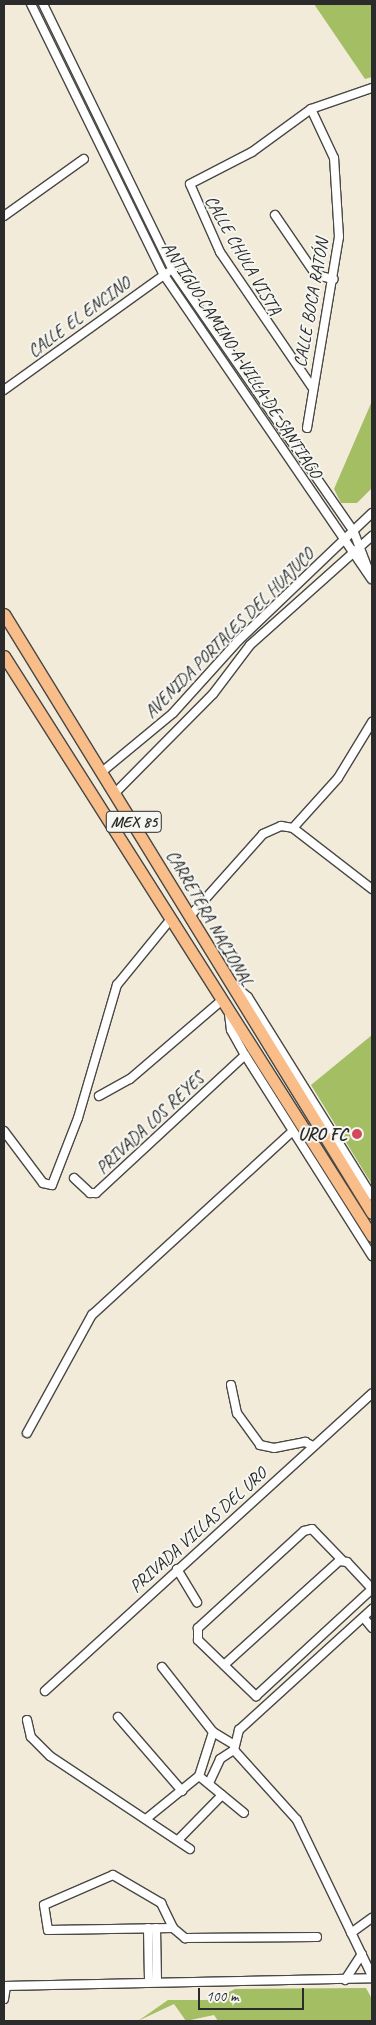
<!DOCTYPE html>
<meta charset="utf-8">
<style>
body{margin:0}
#map{position:relative;width:376px;height:2025px;overflow:hidden;background:#f2ebda;font-family:Caveat,sans-serif}
div>[style]{position:absolute}
[style*='--x']{left:calc(var(--x)*1px);top:calc(var(--y)*1px);width:calc(var(--w)*1px);rotate:calc(var(--a)*1deg)}
.green>*{inset:0;background:#a4be64}
.roads{filter:drop-shadow(1px 0 #494845) drop-shadow(-1px 0 #494845) drop-shadow(0 1px #494845) drop-shadow(0 -1px #494845)}
.minor>*{height:8px;margin:-4px;padding:0 4px;transform-origin:4px;border-radius:4px;background:#fff}
.highway>*{height:11px;margin:-5.5px;padding:0 5.5px;transform-origin:5.5px;border-radius:5.5px;background:#f8bd89}
.dots>*{width:14px;height:14px;translate:-50% -50%;box-sizing:border-box;border:2px solid #f6f6f2;border-radius:50%}
span{translate:-50% -50%;white-space:nowrap;text-align:center;line-height:1.15;-webkit-text-stroke:4px #f6f6f2;paint-order:stroke}
.shield-label span{padding:1px 4px;background:#f6f6f2;border:1px solid;border-radius:4px;-webkit-text-stroke-width:0}
.shield-label{font-size:16px;color:#2b2b2b;font-weight:700}
.street-label{font-size:18px;color:#2b2b2b}
.poi-label{font-size:18px;color:#2b2b2b;font-weight:700}
.right{translate:-100% -50%;text-align:right}
.frame{position:absolute;inset:0;border:5px solid #2b2b2b;pointer-events:none}
.scale{position:absolute;left:198px;top:1988px;width:106px;height:22px;box-sizing:border-box;border:2px solid #2b2b2b;border-top:0;padding-left:6px;font-size:15px;line-height:18px;white-space:nowrap;color:#2b2b2b;-webkit-text-stroke:4px #f6f6f2;paint-order:stroke}
</style>
<div id="map">
<div class="green">
<i style="clip-path:polygon(314px 4px,372px 4px,372px 77px,365px 79px)"></i>
<i style="clip-path:polygon(372px 401px,372px 488px,357px 503px,341px 503px,334px 489px)"></i>
<i style="clip-path:polygon(372px 1035px,372px 1182px,371px 1183px,311px 1085px)"></i>
<i style="clip-path:polygon(366px 1988px,372px 1999px,372px 2021px,218px 2021px,214px 2015px,186px 2021px,174px 2004px,138px 2021px,168px 2000px,213px 2000px,235px 1989px)"></i>
</div>
<div class="roads">
<div class="minor">
<i style="--x:31;--y:4;--w:302;--a:63.9"></i>
<i style="--x:164;--y:275;--w:368;--a:55.7"></i>
<i style="--x:43;--y:4;--w:295;--a:64"></i>
<i style="--x:172;--y:269;--w:318;--a:55.3"></i>
<i style="--x:353;--y:530;--w:50;--a:69"></i>
<i style="--x:275;--y:215;--w:73;--a:55.7"></i>
<i style="--x:316;--y:275;--w:18;--a:13"></i>
<i style="--x:4;--y:216;--w:98;--a:-35.5"></i>
<i style="--x:312;--y:387;--w:163;--a:-124.3"></i>
<i style="--x:220;--y:252;--w:74;--a:-113.8"></i>
<i style="--x:190;--y:184;--w:70;--a:-27.3"></i>
<i style="--x:252;--y:152;--w:73;--a:-36.1"></i>
<i style="--x:311;--y:109;--w:65;--a:-19"></i>
<i style="--x:4;--y:390;--w:201;--a:-35.7"></i>
<i style="--x:307;--y:428;--w:194;--a:-80.5"></i>
<i style="--x:339;--y:237;--w:79;--a:-93.6"></i>
<i style="--x:334;--y:158;--w:54;--a:-115.1"></i>
<i style="--x:103;--y:771;--w:91;--a:-39.6"></i>
<i style="--x:173;--y:713;--w:98;--a:-47.9"></i>
<i style="--x:239;--y:640;--w:184;--a:-43.7"></i>
<i style="--x:116;--y:792;--w:138;--a:-45.3"></i>
<i style="--x:213;--y:694;--w:61;--a:-52.9"></i>
<i style="--x:250;--y:645;--w:164;--a:-41.8"></i>
<i style="--x:293;--y:828;--w:67;--a:-48"></i>
<i style="--x:338;--y:778;--w:66;--a:-58.7"></i>
<i style="--x:190;--y:916;--w:110;--a:-48.3"></i>
<i style="--x:263;--y:834;--w:20;--a:-24"></i>
<i style="--x:281;--y:826;--w:12;--a:9"></i>
<i style="--x:293;--y:828;--w:100;--a:37.7"></i>
<i style="--x:234;--y:985;--w:18;--a:41"></i>
<i style="--x:248;--y:997;--w:234;--a:58.1"></i>
<i style="--x:229;--y:1014;--w:16;--a:83"></i>
<i style="--x:231;--y:1030;--w:29;--a:61"></i>
<i style="--x:245;--y:1055;--w:238;--a:57.7"></i>
<i style="--x:99;--y:1096;--w:35;--a:-29"></i>
<i style="--x:130;--y:1079;--w:120;--a:-40.6"></i>
<i style="--x:4;--y:1131;--w:65;--a:53.1"></i>
<i style="--x:43;--y:1183;--w:9;--a:13"></i>
<i style="--x:52;--y:1185;--w:72;--a:-68.8"></i>
<i style="--x:78;--y:1118;--w:139;--a:-73.7"></i>
<i style="--x:117;--y:985;--w:84;--a:-50.8"></i>
<i style="--x:74;--y:1178;--w:22;--a:43"></i>
<i style="--x:90;--y:1193;--w:6;--a:0"></i>
<i style="--x:96;--y:1193;--w:203;--a:-42.8"></i>
<i style="--x:231;--y:1385;--w:29;--a:78"></i>
<i style="--x:237;--y:1413;--w:39;--a:54"></i>
<i style="--x:260;--y:1445;--w:14;--a:12"></i>
<i style="--x:274;--y:1448;--w:32;--a:-11"></i>
<i style="--x:305;--y:1442;--w:9;--a:27"></i>
<i style="--x:27;--y:1433;--w:135;--a:-61.2"></i>
<i style="--x:92;--y:1315;--w:271;--a:-42.5"></i>
<i style="--x:342;--y:1560;--w:43;--a:-134.1"></i>
<i style="--x:312;--y:1529;--w:8;--a:166"></i>
<i style="--x:304;--y:1531;--w:144;--a:137.5"></i>
<i style="--x:198;--y:1628;--w:12;--a:90"></i>
<i style="--x:198;--y:1640;--w:81;--a:44"></i>
<i style="--x:256;--y:1696;--w:158;--a:-42.7"></i>
<i style="--x:177;--y:1569;--w:39;--a:59"></i>
<i style="--x:364;--y:1618;--w:13;--a:51"></i>
<i style="--x:224;--y:1665;--w:155;--a:-42.1"></i>
<i style="--x:339;--y:1561;--w:8;--a:7"></i>
<i style="--x:347;--y:1562;--w:37;--a:47"></i>
<i style="--x:162;--y:1667;--w:83;--a:51.9"></i>
<i style="--x:213;--y:1732;--w:23;--a:31"></i>
<i style="--x:45;--y:1691;--w:442;--a:-42.3"></i>
<i style="--x:118;--y:1717;--w:98;--a:49.1"></i>
<i style="--x:27;--y:1720;--w:17;--a:77"></i>
<i style="--x:31;--y:1737;--w:27;--a:45"></i>
<i style="--x:50;--y:1756;--w:168;--a:33.6"></i>
<i style="--x:234;--y:1750;--w:94;--a:48"></i>
<i style="--x:297;--y:1820;--w:173;--a:64.3"></i>
<i style="--x:234;--y:1750;--w:21;--a:-76"></i>
<i style="--x:239;--y:1730;--w:180;--a:-42.3"></i>
<i style="--x:199;--y:1776;--w:58;--a:39.4"></i>
<i style="--x:209;--y:1783;--w:26;--a:-65"></i>
<i style="--x:220;--y:1759;--w:17;--a:-33"></i>
<i style="--x:146;--y:1819;--w:68;--a:-39.1"></i>
<i style="--x:199;--y:1776;--w:46;--a:-72.3"></i>
<i style="--x:178;--y:1840;--w:63;--a:-45.6"></i>
<i style="--x:148;--y:1928;--w:54;--a:88.9"></i>
<i style="--x:156;--y:1928;--w:54;--a:88.9"></i>
<i style="--x:173;--y:1928;--w:125;--a:179.1"></i>
<i style="--x:48;--y:1930;--w:25;--a:-99"></i>
<i style="--x:44;--y:1905;--w:75;--a:-23.5"></i>
<i style="--x:113;--y:1875;--w:56;--a:30.3"></i>
<i style="--x:161;--y:1903;--w:28;--a:64"></i>
<i style="--x:173;--y:1928;--w:16;--a:40"></i>
<i style="--x:185;--y:1938;--w:132;--a:-0.4"></i>
<i style="--x:351;--y:1933;--w:26;--a:-36"></i>
<i style="--x:345;--y:1980;--w:31;--a:-57"></i>
<i style="--x:4;--y:1986;--w:368;--a:-1.2"></i>
<i style="--x:4;--y:1999;--w:13;--a:-81"></i>
</div>
<div class="highway">
<i style="--x:4;--y:614;--w:703;--a:58.44"></i>
<i style="--x:4;--y:656;--w:687;--a:57.61"></i>
</div>
</div>
<div class="dots">
<i style="left:357px;top:1134px;background:#d1495b"></i>
</div>
<div class="shield-label">
<span style="left:134px;top:822px">MEX 85</span>
</div>
<div class="street-label">
<span style="left:243px;top:255px;rotate:60deg">CALLE CHULA VISTA</span>
<span style="left:311px;top:303px;rotate:-80deg">CALLE BOCA RATÓN</span>
<span style="left:79px;top:317px;rotate:-36deg">CALLE EL ENCINO</span>
<span style="left:242px;top:360px;rotate:57deg">ANTIGUO CAMINO A VILLA DE SANTIAGO</span>
<span style="left:229px;top:633px;rotate:-45deg">AVENIDA PORTALES DEL HUAJUCO</span>
<span style="left:210px;top:918px;rotate:60deg">CARRETERA NACIONAL</span>
<span style="left:150px;top:1123px;rotate:-43deg">PRIVADA LOS REYES</span>
<span style="left:198px;top:1530px;rotate:-42deg">PRIVADA VILLAS DEL URO</span>
</div>
<div class="poi-label">
<span class="right" style="left:347px;top:1134px">URO FC</span>
</div>
<div class="frame"></div>
<div class="scale">100 m</div>
</div>
